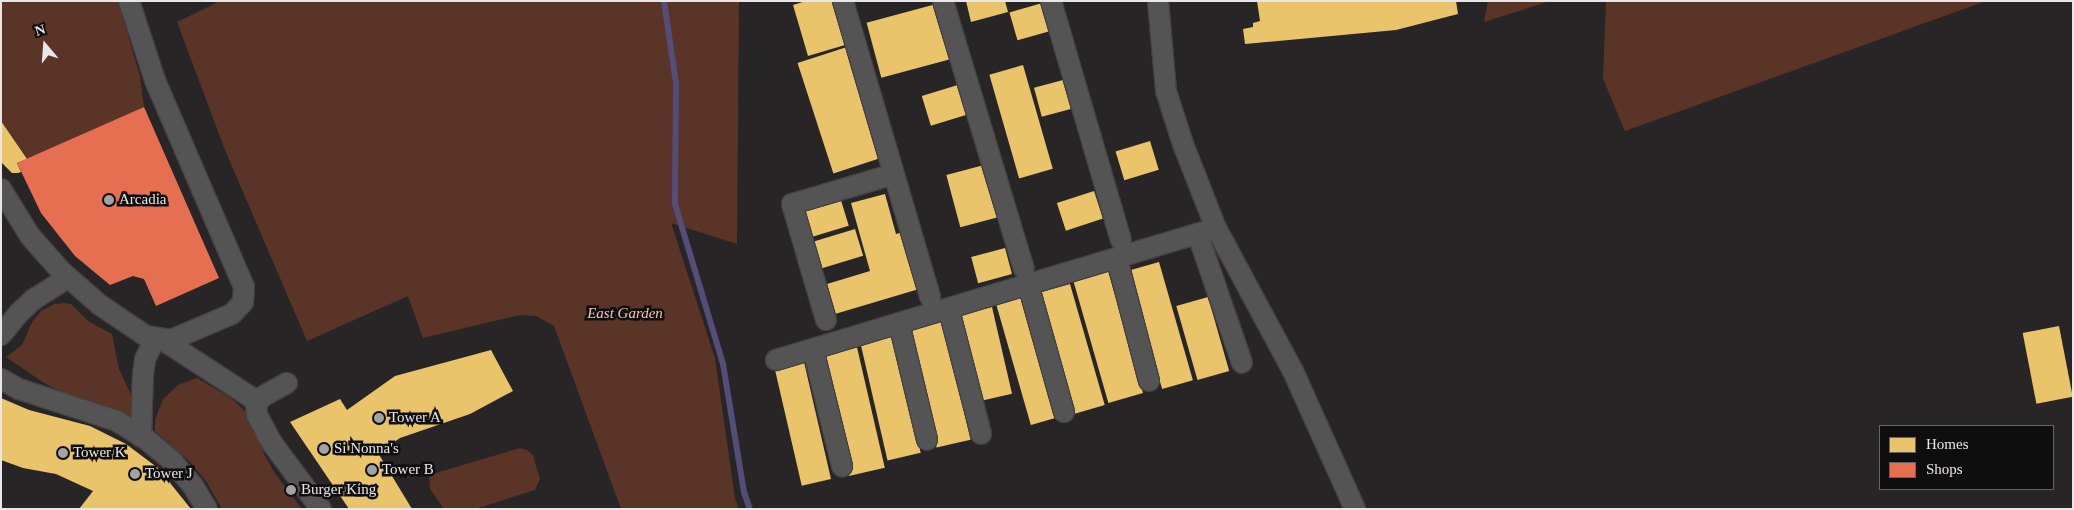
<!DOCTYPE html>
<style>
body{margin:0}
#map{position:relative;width:2074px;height:510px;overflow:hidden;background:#272526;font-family:"Times New Roman",serif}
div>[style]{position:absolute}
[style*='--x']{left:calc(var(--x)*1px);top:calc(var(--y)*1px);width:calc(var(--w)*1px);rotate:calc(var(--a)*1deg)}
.green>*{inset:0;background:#593427}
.homes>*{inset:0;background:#e9c46a;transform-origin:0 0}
.shops>*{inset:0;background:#e76f51}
.stream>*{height:6px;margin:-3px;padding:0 3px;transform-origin:3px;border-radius:3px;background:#534d78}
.roads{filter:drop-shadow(1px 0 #434142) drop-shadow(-1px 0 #434142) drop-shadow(0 1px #434142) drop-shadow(0 -1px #434142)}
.minor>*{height:20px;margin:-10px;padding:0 10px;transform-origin:10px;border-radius:10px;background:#555454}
.dots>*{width:14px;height:14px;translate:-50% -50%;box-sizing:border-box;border:2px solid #0f0e0f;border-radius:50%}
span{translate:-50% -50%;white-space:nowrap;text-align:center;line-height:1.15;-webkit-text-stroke:5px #0f0e0f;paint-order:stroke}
.poi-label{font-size:15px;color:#e9e6e7}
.left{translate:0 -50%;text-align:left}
.park-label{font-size:15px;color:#f7c5b3;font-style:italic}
.frame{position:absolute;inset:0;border:2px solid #e9e6e7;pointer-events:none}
.legend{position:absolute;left:1879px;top:425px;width:175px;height:65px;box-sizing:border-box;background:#0f0e0f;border:1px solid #666465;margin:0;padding:6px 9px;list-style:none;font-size:15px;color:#e9e6e7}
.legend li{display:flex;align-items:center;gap:10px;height:25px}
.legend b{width:25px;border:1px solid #666465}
.north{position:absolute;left:20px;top:20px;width:50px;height:50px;-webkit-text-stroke:4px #0f0e0f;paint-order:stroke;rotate:342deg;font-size:14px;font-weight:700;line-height:20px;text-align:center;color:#e9e6e7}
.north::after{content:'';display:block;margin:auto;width:18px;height:22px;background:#e9e6e7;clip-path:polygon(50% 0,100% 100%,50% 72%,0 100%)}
</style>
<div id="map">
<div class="green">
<i style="clip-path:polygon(1px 1px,118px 1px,140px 76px,144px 107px,27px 159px,1px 121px)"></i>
<i style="clip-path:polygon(220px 1px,739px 1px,737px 244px,671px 223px,715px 358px,735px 498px,739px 509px,621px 509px,554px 326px,536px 316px,520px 315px,423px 338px,408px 296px,307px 341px,225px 150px,177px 22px)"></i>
<i style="clip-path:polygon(1488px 1px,1550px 1px,1484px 22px)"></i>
<i style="clip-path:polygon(1606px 1px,1986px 1px,1625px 131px,1603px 79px)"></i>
<i style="clip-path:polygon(63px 303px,71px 304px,88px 321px,112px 334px,119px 369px,135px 403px,134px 416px,130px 417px,67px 395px,44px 383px,6px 357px,22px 345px,32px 322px,41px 311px,54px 304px)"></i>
<i style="clip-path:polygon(197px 378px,231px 398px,252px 418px,264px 454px,274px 472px,302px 509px,222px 509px,206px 481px,190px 462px,155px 431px,155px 420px,163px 399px,178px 385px)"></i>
<i style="clip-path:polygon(520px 448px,527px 450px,533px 455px,540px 479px,535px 490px,475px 509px,444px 509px,430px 489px,429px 475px)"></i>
</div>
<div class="homes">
<i style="clip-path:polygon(806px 1px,832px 1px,845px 45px,808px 56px,793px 5px)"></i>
<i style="clip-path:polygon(966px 1px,1005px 1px,1008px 12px,971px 22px)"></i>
<i style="clip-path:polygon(1257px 1px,1456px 1px,1458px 14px,1396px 30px,1245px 44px,1243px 29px,1253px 27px,1253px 23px,1260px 21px)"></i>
<i style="left:1046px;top:2px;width:29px;height:38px;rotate:74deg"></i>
<i style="left:940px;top:3px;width:57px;height:76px;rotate:75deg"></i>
<i style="left:847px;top:47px;width:116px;height:52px;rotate:72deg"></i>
<i style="left:1023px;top:65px;width:108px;height:35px;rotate:74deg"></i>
<i style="left:1063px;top:80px;width:30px;height:30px;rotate:75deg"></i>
<i style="left:961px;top:84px;width:31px;height:41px;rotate:73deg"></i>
<i style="clip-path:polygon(1px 121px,27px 159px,17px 163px,21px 172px,18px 173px,12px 173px,1px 162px)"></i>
<i style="left:1150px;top:141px;width:30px;height:36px;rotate:73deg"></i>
<i style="left:984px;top:165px;width:54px;height:39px;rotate:75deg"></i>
<i style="left:1094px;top:191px;width:29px;height:39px;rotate:72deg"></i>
<i style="clip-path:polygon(885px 194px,896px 234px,900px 233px,919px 289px,835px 314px,827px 284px,870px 271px,851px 203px)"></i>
<i style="left:840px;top:197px;width:30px;height:38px;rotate:73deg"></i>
<i style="left:855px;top:229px;width:28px;height:43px;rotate:73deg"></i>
<i style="left:1005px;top:248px;width:27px;height:35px;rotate:75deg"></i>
<i style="left:1159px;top:262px;width:123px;height:32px;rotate:74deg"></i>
<i style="left:1108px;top:271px;width:127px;height:36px;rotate:74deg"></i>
<i style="left:1070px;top:284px;width:126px;height:33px;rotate:74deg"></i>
<i style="left:1024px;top:296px;width:126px;height:29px;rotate:74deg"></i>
<i style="left:1208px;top:297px;width:77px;height:33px;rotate:74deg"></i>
<i style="left:992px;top:307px;width:89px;height:36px;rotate:77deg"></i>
<i style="left:942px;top:316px;width:127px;height:35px;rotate:77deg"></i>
<i style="left:2059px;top:326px;width:72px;height:37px;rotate:79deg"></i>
<i style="left:893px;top:333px;width:123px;height:34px;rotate:77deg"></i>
<i style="left:856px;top:343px;width:128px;height:37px;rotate:77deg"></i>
<i style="clip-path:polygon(491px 350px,513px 391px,470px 414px,400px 438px,378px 453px,412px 509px,349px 509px,290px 422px,340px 399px,347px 410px,395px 376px)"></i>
<i style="left:804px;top:362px;width:120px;height:30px;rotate:77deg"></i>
<i style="clip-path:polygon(1px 398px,29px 410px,90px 426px,126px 444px,158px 468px,191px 509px,79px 509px,93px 491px,56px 474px,23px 468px,1px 460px)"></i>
</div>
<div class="shops">
<i style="clip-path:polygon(144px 107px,219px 278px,156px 306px,144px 279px,133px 276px,110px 285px,75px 256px,41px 213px,17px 163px)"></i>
</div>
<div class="stream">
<i style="--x:664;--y:1;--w:83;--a:81.7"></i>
<i style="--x:676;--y:83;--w:121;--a:90.5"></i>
<i style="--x:675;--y:204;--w:167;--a:73.3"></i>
<i style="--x:723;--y:364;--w:130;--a:80.7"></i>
<i style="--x:744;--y:492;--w:18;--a:71"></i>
</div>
<div class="roads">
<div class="minor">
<i style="--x:843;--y:1;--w:309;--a:73.6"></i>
<i style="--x:943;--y:1;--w:280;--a:73.2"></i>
<i style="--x:1051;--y:1;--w:249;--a:73.7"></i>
<i style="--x:1158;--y:1;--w:90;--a:84.9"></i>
<i style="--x:1166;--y:91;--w:56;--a:72.2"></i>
<i style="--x:1183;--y:144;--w:90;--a:68.6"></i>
<i style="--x:1216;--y:228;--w:162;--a:61.7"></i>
<i style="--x:1293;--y:371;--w:151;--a:65.8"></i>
<i style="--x:1;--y:189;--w:55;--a:58.3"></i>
<i style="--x:30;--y:236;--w:47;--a:48.5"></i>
<i style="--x:61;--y:271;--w:52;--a:41.1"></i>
<i style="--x:100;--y:305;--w:55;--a:34"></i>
<i style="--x:146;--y:336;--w:25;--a:9"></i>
<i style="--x:171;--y:340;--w:66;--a:-23.1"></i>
<i style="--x:232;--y:314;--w:16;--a:-47"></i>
<i style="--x:243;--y:302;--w:15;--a:-86"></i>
<i style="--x:244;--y:287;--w:225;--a:-113.3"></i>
<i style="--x:155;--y:80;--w:83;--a:-108.2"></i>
<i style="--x:1198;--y:235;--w:135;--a:71"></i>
<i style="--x:1117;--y:259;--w:126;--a:75.3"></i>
<i style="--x:1028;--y:284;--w:133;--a:74.3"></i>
<i style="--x:949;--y:310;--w:128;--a:75.5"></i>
<i style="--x:826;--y:320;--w:121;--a:-106.3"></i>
<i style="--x:792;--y:204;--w:106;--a:-16.4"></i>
<i style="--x:899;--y:323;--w:120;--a:76.5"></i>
<i style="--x:1;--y:335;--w:28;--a:-51"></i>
<i style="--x:19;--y:313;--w:21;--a:-43"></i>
<i style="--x:34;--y:299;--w:40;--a:-32"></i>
<i style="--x:163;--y:340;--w:113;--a:33.1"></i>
<i style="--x:813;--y:349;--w:121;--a:76.1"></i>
<i style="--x:776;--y:360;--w:459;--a:-16.7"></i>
<i style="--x:1;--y:379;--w:21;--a:29"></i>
<i style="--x:19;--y:389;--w:103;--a:18.1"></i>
<i style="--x:117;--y:421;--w:34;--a:32"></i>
<i style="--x:146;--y:439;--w:34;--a:40"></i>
<i style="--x:172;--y:461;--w:33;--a:50"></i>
<i style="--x:193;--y:486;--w:27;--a:59"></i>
<i style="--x:287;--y:383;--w:29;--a:151"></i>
<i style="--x:262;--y:397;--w:10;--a:127"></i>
<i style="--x:256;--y:405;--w:10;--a:84"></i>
<i style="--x:257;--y:415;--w:32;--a:62"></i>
<i style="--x:272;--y:443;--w:82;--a:53.4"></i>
<i style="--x:141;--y:437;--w:63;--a:-88.2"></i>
<i style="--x:143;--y:374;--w:15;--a:-82"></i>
<i style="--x:145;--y:359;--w:22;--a:-63"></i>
</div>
</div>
<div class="dots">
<i style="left:109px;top:200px;background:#a5a2a3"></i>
<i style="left:379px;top:418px;background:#a5a2a3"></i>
<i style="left:324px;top:449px;background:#a5a2a3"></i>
<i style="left:63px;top:453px;background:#a5a2a3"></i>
<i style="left:372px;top:470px;background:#a5a2a3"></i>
<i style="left:135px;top:474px;background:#a5a2a3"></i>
<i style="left:291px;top:490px;background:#a5a2a3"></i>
</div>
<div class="poi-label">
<span class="left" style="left:119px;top:200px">Arcadia</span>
<span class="left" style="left:389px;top:418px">Tower A</span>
<span class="left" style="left:334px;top:449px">Si Nonna's</span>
<span class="left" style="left:73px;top:453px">Tower K</span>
<span class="left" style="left:382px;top:470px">Tower B</span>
<span class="left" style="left:145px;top:474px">Tower J</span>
<span class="left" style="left:301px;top:490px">Burger King</span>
</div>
<div class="park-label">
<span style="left:625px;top:314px">East Garden</span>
</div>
<div class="frame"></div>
<ul class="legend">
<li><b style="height:14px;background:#e9c46a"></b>Homes</li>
<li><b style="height:14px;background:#e76f51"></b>Shops</li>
</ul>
<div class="north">N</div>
</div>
